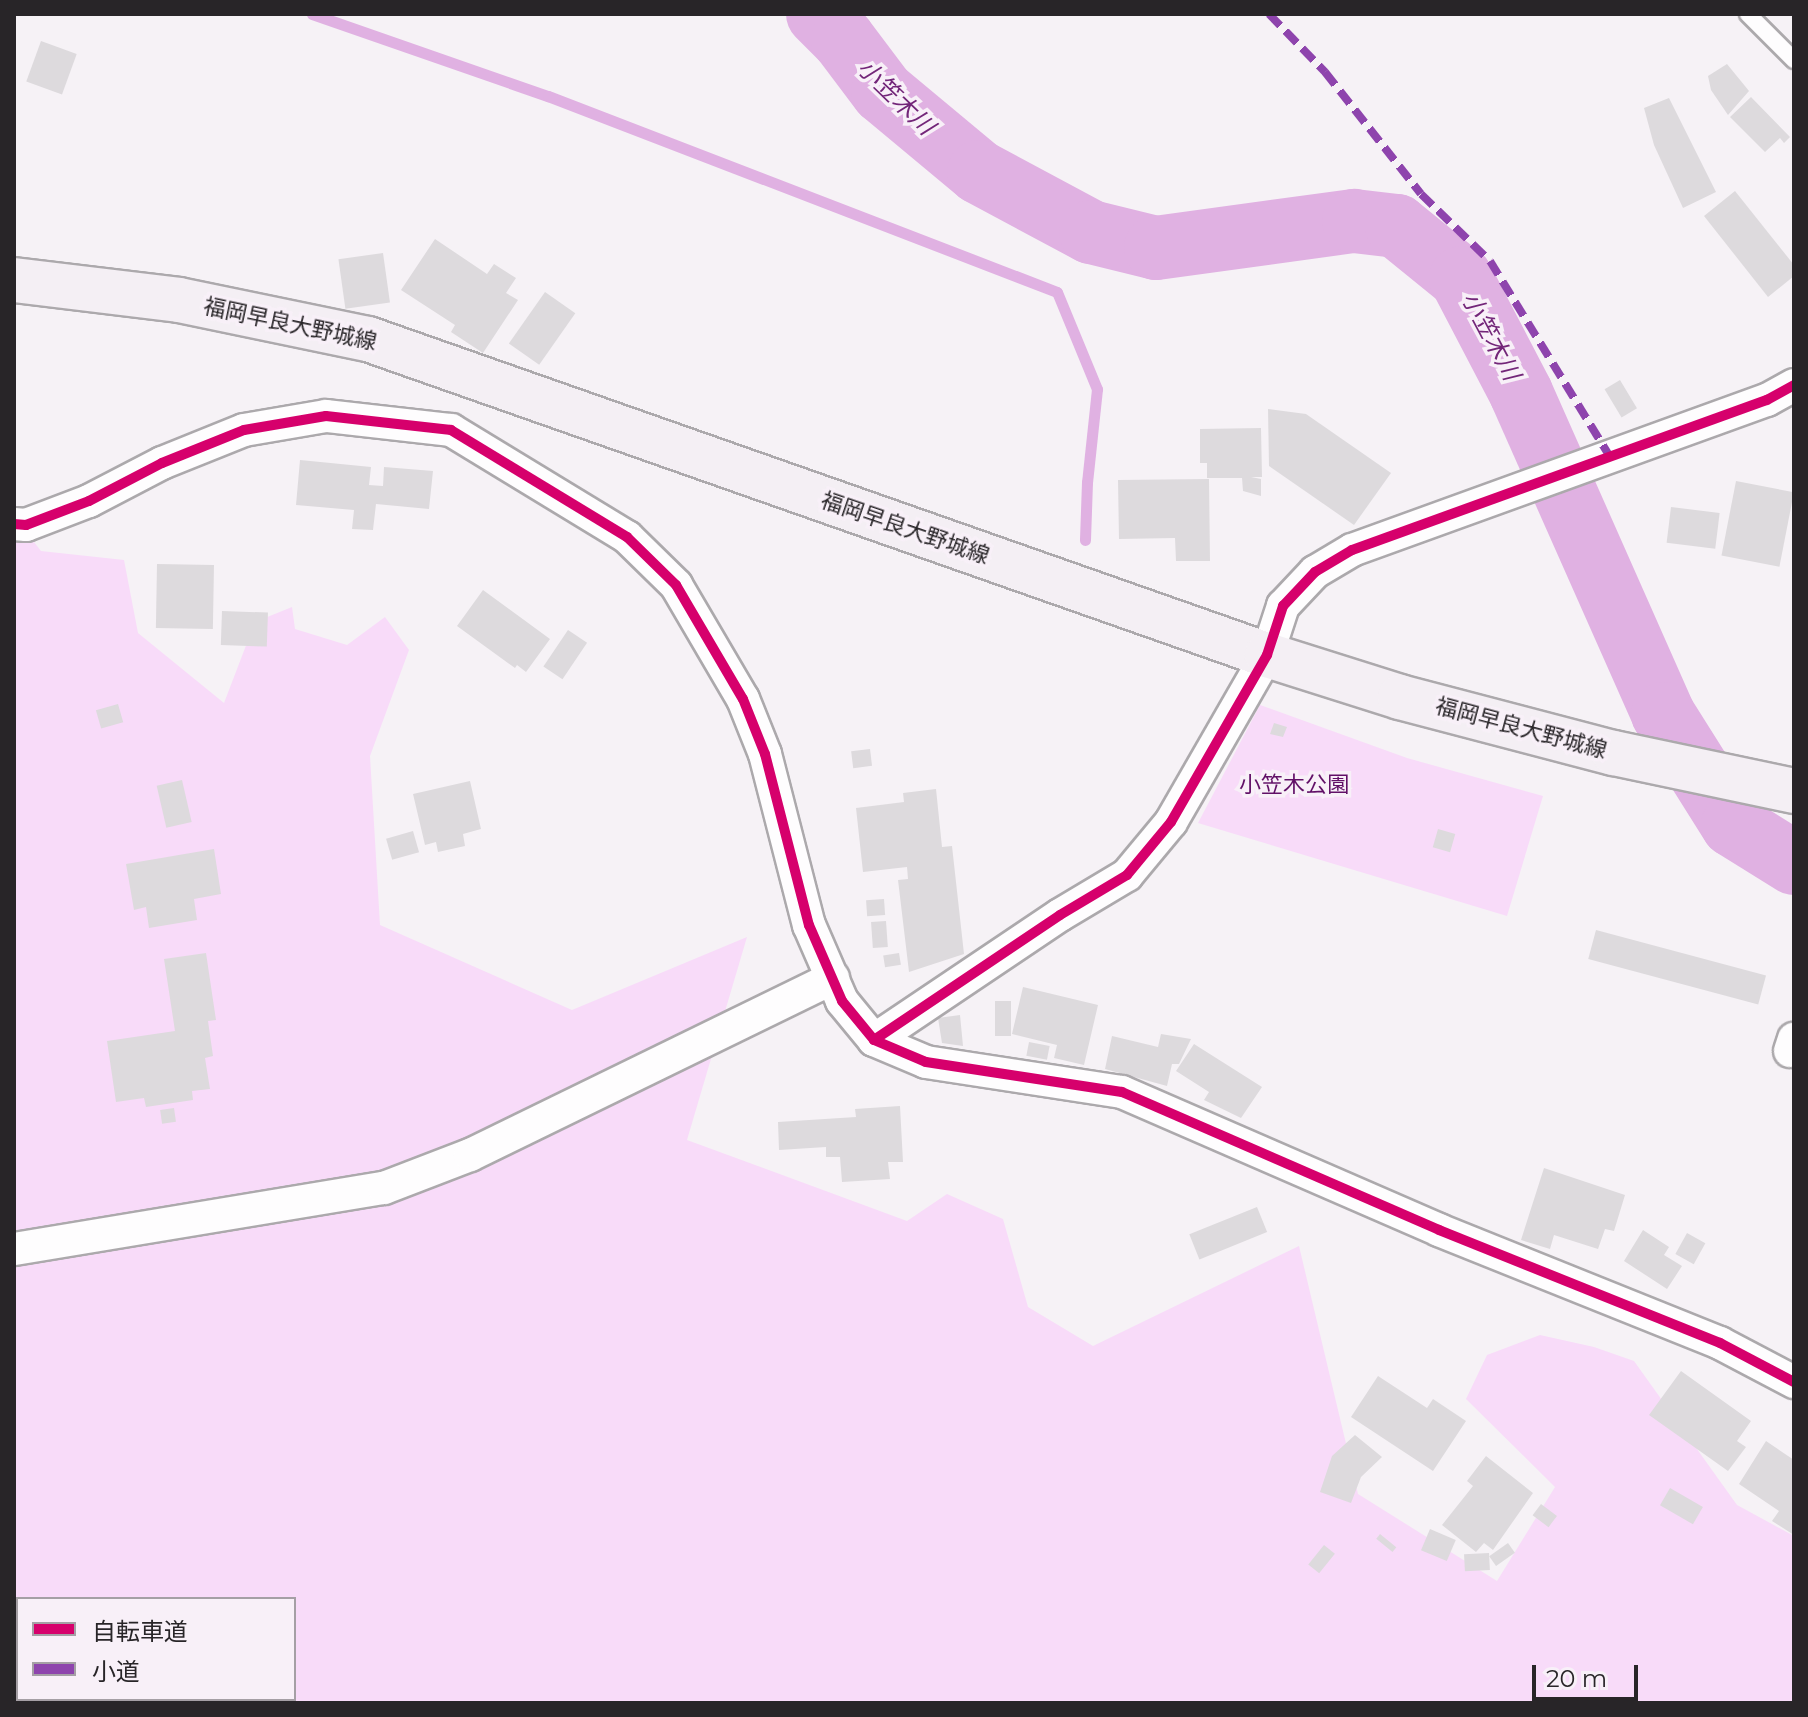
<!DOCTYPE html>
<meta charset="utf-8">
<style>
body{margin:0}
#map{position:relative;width:1808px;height:1717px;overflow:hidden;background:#f6f2f6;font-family:Montserrat,"Noto Sans JP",sans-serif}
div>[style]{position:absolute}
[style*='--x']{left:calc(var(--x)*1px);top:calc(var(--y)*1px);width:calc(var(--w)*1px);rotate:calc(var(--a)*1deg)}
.green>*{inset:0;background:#f8dbf9}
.stream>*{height:11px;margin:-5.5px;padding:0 5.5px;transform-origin:5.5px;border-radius:5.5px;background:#e0b1e2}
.river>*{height:64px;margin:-32px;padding:0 32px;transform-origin:32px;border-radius:32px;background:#e0b1e2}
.building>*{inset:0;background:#dddadd;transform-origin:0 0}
.roads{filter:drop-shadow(2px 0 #aca9ac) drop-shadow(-2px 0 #aca9ac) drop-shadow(0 2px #aca9ac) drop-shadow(0 -2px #aca9ac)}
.lane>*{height:16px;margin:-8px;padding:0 8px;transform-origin:8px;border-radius:8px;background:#fefdfe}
.street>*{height:32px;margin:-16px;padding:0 16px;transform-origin:16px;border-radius:16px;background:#fefdfe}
.primary>*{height:44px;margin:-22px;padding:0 22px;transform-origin:22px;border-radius:22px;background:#f4eff4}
.quiet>*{height:8px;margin-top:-4px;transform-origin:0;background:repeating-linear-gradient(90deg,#8e44ad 0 16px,transparent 0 24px)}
.cycleway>*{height:10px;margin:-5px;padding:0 5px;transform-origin:5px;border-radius:5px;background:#d6006c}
span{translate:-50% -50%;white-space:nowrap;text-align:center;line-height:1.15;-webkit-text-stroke:7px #f8f0f8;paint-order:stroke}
.street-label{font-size:22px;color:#282528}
.park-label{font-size:22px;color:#611067}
.water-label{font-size:24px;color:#732679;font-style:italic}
.frame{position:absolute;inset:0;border:16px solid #282528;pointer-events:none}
.legend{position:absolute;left:16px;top:1597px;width:280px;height:104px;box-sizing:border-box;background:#f8f0f8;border:2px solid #a59fa5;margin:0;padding:10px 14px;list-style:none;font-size:24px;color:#282528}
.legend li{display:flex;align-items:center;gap:16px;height:40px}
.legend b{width:40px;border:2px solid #a59fa5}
.scale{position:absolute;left:1532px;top:1665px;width:106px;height:36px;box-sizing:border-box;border:4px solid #282528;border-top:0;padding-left:10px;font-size:24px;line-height:28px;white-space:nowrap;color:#282528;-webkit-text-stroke:6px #f8f0f8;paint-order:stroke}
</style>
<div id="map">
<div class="green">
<i style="clip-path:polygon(evenodd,14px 540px,34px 542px,41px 551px,124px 560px,138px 633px,224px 703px,255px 622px,292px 607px,295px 629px,347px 645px,385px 617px,409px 650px,370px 756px,380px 925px,572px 1010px,747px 937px,687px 1140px,907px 1221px,947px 1194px,1003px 1219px,1028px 1307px,1093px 1346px,1299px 1246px,1358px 1494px,1497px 1581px,1555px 1487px,1466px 1399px,1487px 1355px,1540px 1335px,1594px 1347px,1634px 1361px,1737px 1505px,1794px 1536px,1794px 1703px,14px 1703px,14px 540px,18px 1599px,294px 1599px,294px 1699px,18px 1699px,18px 1599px)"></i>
<i style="clip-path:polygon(1260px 705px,1407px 758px,1543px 796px,1507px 916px,1198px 823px)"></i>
</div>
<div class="stream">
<i style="--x:312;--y:14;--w:250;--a:19.2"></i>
<i style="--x:548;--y:96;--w:545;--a:21.06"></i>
<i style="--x:1057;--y:292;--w:105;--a:67.6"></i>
<i style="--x:1097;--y:389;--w:94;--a:96.1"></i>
<i style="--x:1087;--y:482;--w:58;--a:92"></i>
</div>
<div class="river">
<i style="--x:818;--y:14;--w:35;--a:45"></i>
<i style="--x:843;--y:39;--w:66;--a:53"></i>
<i style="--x:883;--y:92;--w:125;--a:39.8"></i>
<i style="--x:979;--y:172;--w:127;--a:28.2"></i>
<i style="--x:1091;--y:232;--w:67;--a:13.8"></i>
<i style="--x:1156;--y:248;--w:200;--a:-7.8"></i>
<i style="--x:1354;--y:221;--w:43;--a:6.6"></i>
<i style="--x:1397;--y:226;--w:82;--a:39.1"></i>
<i style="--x:1461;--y:278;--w:130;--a:62.4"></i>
<i style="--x:1521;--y:393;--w:351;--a:66.1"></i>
<i style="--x:1663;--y:714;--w:131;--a:57.8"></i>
<i style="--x:1733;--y:825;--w:72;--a:31.9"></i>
</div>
<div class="building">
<i style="left:41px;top:41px;width:38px;height:43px;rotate:20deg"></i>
<i style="clip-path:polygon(1727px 64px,1749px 91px,1728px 115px,1711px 90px,1708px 76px)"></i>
<i style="clip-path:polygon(1751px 97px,1790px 137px,1784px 143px,1780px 138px,1765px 152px,1730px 117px)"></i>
<i style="clip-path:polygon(1669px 98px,1716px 192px,1683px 208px,1654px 145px,1644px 108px)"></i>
<i style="clip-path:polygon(1735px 191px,1794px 265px,1794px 276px,1768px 297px,1704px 216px)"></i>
<i style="clip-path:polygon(435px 239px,487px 274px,494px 264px,516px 278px,506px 293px,518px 300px,483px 353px,451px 332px,455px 325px,401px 290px)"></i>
<i style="left:383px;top:253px;width:50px;height:45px;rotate:82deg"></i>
<i style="left:545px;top:292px;width:37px;height:63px;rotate:35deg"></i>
<i style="left:1620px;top:380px;width:33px;height:18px;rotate:59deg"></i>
<i style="clip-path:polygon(1268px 409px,1306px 414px,1391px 473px,1354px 525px,1269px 466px)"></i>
<i style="clip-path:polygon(1261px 428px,1262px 477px,1251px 477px,1261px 479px,1261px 496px,1243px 491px,1242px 478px,1207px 478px,1207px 463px,1200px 463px,1200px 429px)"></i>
<i style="clip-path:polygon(300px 460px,371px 467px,369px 485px,383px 486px,384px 467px,433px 471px,429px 509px,376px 504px,373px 530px,352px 529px,354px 510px,296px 505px)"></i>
<i style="clip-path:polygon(1209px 479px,1210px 561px,1176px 561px,1175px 538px,1119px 539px,1118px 480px)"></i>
<i style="left:1736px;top:481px;width:59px;height:76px;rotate:11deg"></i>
<i style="left:1671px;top:507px;width:49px;height:36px;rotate:7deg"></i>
<i style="left:157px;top:564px;width:57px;height:64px;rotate:1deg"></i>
<i style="clip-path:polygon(483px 590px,550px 639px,526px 672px,517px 665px,515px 668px,457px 626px)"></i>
<i style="left:222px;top:611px;width:46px;height:34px;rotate:2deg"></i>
<i style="left:568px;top:630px;width:23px;height:44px;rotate:34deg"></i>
<i style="left:118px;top:704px;width:19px;height:23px;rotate:74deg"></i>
<i style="clip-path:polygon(1274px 723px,1287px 727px,1283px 737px,1270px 734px)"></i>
<i style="left:870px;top:749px;width:17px;height:19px;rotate:83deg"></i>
<i style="left:182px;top:780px;width:43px;height:26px;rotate:77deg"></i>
<i style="clip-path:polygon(470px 781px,481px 829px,463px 834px,465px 846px,438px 852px,436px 842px,425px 845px,413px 794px)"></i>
<i style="clip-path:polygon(936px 789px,942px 847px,952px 846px,964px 954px,909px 972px,898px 880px,908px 879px,907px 867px,863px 872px,856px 808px,904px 802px,903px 793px)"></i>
<i style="left:1438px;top:829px;width:18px;height:19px;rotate:16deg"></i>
<i style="left:413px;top:831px;width:22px;height:28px;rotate:74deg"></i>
<i style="clip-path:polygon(214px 849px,221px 894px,194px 899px,197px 920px,149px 928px,146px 907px,134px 910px,126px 864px)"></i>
<i style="left:884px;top:899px;width:16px;height:18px;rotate:86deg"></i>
<i style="left:886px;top:921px;width:26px;height:15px;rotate:86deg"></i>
<i style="left:1596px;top:930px;width:176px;height:30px;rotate:15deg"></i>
<i style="clip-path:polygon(206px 953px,216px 1020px,208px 1021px,213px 1056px,205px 1058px,210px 1089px,192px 1091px,193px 1100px,146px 1107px,144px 1098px,116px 1102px,107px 1041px,175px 1031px,164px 959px)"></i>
<i style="left:899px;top:953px;width:12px;height:16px;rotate:81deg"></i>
<i style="clip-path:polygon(1023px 987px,1098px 1005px,1084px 1065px,1054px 1058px,1057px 1045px,1012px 1034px)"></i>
<i style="left:995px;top:1001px;width:16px;height:35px"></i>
<i style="clip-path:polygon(960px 1015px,963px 1046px,942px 1043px,938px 1018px)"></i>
<i style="clip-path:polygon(1161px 1034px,1191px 1039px,1179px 1064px,1172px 1064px,1167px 1086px,1105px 1069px,1112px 1036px,1158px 1047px)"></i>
<i style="left:1029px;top:1042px;width:21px;height:14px;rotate:11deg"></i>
<i style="clip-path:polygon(1194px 1044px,1262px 1087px,1241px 1118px,1204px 1100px,1209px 1092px,1176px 1071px)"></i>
<i style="clip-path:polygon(900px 1106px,903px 1162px,888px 1162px,890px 1179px,842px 1182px,840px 1157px,826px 1157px,826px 1147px,779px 1150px,778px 1122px,856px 1117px,855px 1109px)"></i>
<i style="left:174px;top:1108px;width:14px;height:14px;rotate:82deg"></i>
<i style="clip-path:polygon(1544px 1168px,1625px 1195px,1614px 1231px,1605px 1229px,1598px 1249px,1554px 1235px,1550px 1249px,1521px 1240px)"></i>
<i style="left:1257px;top:1207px;width:27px;height:73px;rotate:68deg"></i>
<i style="clip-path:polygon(1643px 1230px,1669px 1247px,1664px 1255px,1682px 1266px,1667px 1289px,1624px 1261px)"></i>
<i style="left:1687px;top:1233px;width:21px;height:24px;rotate:29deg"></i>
<i style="clip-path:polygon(1681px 1371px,1751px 1421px,1737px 1441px,1746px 1447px,1728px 1471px,1649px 1415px)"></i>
<i style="clip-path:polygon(1378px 1376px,1427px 1408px,1433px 1399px,1466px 1421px,1433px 1471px,1351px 1417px)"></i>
<i style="clip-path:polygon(1355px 1435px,1382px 1457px,1361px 1477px,1351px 1503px,1320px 1492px,1332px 1456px)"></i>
<i style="clip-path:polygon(1766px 1441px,1794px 1460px,1794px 1535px,1772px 1521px,1779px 1511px,1739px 1484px)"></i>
<i style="clip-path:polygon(1486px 1456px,1533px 1493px,1493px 1550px,1484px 1543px,1476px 1552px,1442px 1525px,1473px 1486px,1467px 1481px)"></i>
<i style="left:1670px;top:1488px;width:38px;height:20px;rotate:30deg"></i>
<i style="left:1541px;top:1504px;width:20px;height:14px;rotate:37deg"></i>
<i style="left:1430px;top:1529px;width:28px;height:23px;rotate:23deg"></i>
<i style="left:1380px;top:1534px;width:21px;height:6px;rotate:39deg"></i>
<i style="left:1508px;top:1543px;width:12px;height:23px;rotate:55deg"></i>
<i style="left:1324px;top:1545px;width:14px;height:25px;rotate:39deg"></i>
<i style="left:1489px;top:1553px;width:17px;height:25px;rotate:87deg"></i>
</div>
<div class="roads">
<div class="lane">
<i style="--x:1748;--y:14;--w:65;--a:45"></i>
</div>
<div class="street">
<i style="--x:14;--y:524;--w:12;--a:5"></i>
<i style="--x:26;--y:525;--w:67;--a:-20.9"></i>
<i style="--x:89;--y:501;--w:82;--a:-27.5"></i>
<i style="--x:162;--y:463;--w:88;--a:-21.9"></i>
<i style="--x:244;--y:430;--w:83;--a:-9.7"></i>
<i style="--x:326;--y:416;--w:126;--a:6.4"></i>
<i style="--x:451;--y:430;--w:206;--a:31.3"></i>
<i style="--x:627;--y:537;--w:69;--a:44.4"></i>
<i style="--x:676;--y:585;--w:132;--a:59.6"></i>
<i style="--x:743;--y:699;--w:59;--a:68.2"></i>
<i style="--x:765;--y:754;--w:177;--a:75.6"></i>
<i style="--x:809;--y:925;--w:83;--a:66.5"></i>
<i style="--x:842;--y:1001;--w:50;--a:50.6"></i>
<i style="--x:874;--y:1040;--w:56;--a:22.9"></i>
<i style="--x:926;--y:1062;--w:198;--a:8.7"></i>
<i style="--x:1122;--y:1092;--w:346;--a:23.5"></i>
<i style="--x:1439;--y:1230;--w:303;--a:21.9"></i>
<i style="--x:1720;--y:1343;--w:84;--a:27.8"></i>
<i style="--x:874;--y:1040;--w:224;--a:-33.9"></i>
<i style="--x:1060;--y:915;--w:78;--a:-30.8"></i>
<i style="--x:1127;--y:875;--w:69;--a:-50.3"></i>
<i style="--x:1171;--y:822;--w:193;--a:-60.1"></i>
<i style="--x:1267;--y:655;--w:52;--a:-71.9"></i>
<i style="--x:1283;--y:606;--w:47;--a:-46.7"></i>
<i style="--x:1315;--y:572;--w:43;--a:-30.7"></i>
<i style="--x:1352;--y:550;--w:441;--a:-19.9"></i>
<i style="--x:1767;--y:400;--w:31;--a:-29"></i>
<i style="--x:1790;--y:1051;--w:13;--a:-72"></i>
<i style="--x:14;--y:1249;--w:375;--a:-9.4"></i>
<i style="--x:384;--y:1188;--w:92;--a:-21"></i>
<i style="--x:470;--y:1155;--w:404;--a:-26"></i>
</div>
<div class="primary">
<i style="--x:14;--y:280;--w:166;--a:6.9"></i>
<i style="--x:179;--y:300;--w:193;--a:11.7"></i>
<i style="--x:368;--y:339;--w:953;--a:19.37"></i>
<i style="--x:1267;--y:655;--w:139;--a:17.5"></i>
<i style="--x:1400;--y:697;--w:221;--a:14.7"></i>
<i style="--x:1614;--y:753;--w:184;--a:11.9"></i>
</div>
</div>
<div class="quiet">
<i style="--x:1269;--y:14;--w:81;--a:46"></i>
<i style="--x:1325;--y:72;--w:155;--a:51.8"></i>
<i style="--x:1421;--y:194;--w:96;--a:44.2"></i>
<i style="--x:1490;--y:261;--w:230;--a:58.5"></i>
</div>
<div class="cycleway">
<i style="--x:14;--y:524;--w:12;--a:5"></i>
<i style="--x:26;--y:525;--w:67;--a:-20.9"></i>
<i style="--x:89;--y:501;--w:82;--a:-27.5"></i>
<i style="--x:162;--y:463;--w:88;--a:-21.9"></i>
<i style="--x:244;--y:430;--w:83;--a:-9.7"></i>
<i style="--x:326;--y:416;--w:126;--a:6.4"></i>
<i style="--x:451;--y:430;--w:206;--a:31.3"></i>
<i style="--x:627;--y:537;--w:69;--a:44.4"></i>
<i style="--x:676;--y:585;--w:132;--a:59.6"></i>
<i style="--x:743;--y:699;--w:59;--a:68.2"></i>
<i style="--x:765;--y:754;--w:177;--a:75.6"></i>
<i style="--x:809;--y:925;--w:83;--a:66.5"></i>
<i style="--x:842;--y:1001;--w:50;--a:50.6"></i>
<i style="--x:874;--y:1040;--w:56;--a:22.9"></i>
<i style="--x:926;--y:1062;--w:198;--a:8.7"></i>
<i style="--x:1122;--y:1092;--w:346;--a:23.5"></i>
<i style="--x:1439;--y:1230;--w:303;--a:21.9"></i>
<i style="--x:1720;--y:1343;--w:84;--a:27.8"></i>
<i style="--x:874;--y:1040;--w:224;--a:-33.9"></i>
<i style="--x:1060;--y:915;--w:78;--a:-30.8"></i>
<i style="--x:1127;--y:875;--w:69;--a:-50.3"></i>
<i style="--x:1171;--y:822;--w:193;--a:-60.1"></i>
<i style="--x:1267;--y:655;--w:52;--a:-71.9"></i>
<i style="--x:1283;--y:606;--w:47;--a:-46.7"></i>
<i style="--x:1315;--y:572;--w:43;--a:-30.7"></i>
<i style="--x:1352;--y:550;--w:441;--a:-19.9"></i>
<i style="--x:1767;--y:400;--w:31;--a:-29"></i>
</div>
<div class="street-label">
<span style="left:290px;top:324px;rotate:12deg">福岡早良大野城線</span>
<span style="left:905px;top:528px;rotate:19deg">福岡早良大野城線</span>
<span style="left:1521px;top:728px;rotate:15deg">福岡早良大野城線</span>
</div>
<div class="park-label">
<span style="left:1294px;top:785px">小笠木公園</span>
</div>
<div class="water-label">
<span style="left:896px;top:97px;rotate:44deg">小笠木川</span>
<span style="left:1491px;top:336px;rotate:62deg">小笠木川</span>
</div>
<div class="frame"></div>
<ul class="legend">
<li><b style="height:10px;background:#d6006c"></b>自転車道</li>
<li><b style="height:10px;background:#8e44ad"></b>小道</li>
</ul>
<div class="scale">20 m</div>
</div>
